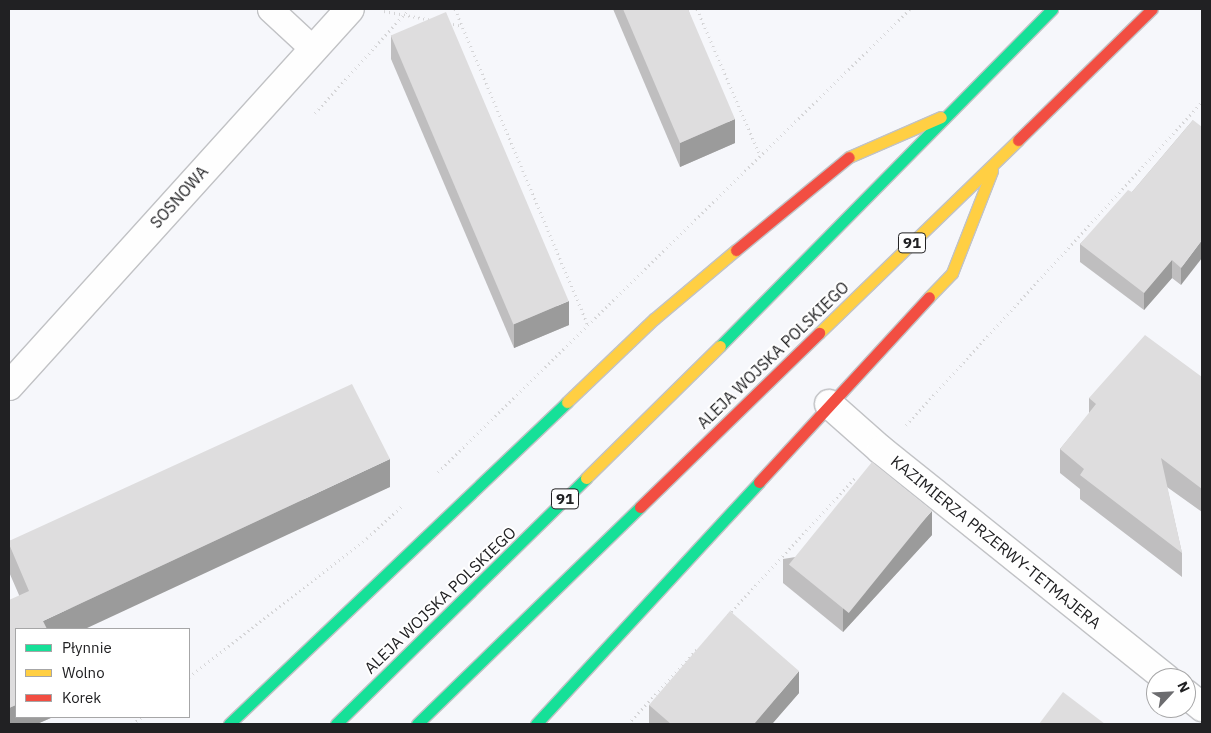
<!DOCTYPE html>
<meta charset="utf-8">
<style>
body{margin:0}
#map{position:relative;width:1211px;height:733px;overflow:hidden;background:#f6f7fb;font-family:"IBM Plex Sans",sans-serif}
div>[style]{position:absolute}
[style*='--x']{left:calc(var(--x)*1px);top:calc(var(--y)*1px);width:calc(var(--w)*1px);rotate:calc(var(--a)*1deg)}
.path>*{height:3px;margin-top:-1.5px;transform-origin:0;background:repeating-linear-gradient(90deg,#d5d5d7 0 1px,transparent 0 5px)}
.roads{filter:drop-shadow(1px 0 #c1c2c5) drop-shadow(-1px 0 #c1c2c5) drop-shadow(0 1px #c1c2c5) drop-shadow(0 -1px #c1c2c5)}
.lane>*{height:25px;margin:-12.5px;padding:0 12.5px;transform-origin:12.5px;border-radius:12.5px;background:#fefefe}
.street>*{height:28px;margin:-14px;padding:0 14px;transform-origin:14px;border-radius:14px;background:#fefefe}
.fast>*{height:11px;margin:-5.5px;padding:0 5.5px;transform-origin:5.5px;border-radius:5.5px;background:#16e098}
.slow>*{height:11px;margin:-5.5px;padding:0 5.5px;transform-origin:5.5px;border-radius:5.5px;background:#ffcf43}
.jam>*{height:11px;margin:-5.5px;padding:0 5.5px;transform-origin:5.5px;border-radius:5.5px;background:#f24e42}
.wall>*{inset:0;background:#bfbebf}
.shaded-wall>*{inset:0;background:#9b9b9b}
.building>*{inset:0;background:#deddde;transform-origin:0 0}
span{translate:-50% -50%;white-space:nowrap;text-align:center;line-height:1.15;-webkit-text-stroke:4px #fff;paint-order:stroke}
.shield-label span{padding:1px 4px;background:#fff;border:1px solid;border-radius:4px;-webkit-text-stroke-width:0}
.shield-label{font-size:15px;color:#212123;font-weight:700}
.street-label{font-size:16px;color:#212123}
.frame{position:absolute;inset:0;border:10px solid #212123;pointer-events:none}
.legend{position:absolute;left:15px;top:628px;width:175px;height:90px;box-sizing:border-box;background:#fff;border:1px solid #a6a6a7;margin:0;padding:6px 9px;list-style:none;font-size:15px;color:#212123}
.legend li{display:flex;align-items:center;gap:10px;height:25px}
.legend b{width:25px;border:1px solid #a6a6a7}
.north{position:absolute;left:1146px;top:668px;width:50px;height:50px;box-sizing:border-box;background:#fff;border:1px solid #a6a6a7;border-radius:50%;rotate:65deg;font-size:14px;font-weight:700;line-height:20px;text-align:center;color:#212123}
.north::after{content:'';display:block;margin:auto;width:18px;height:22px;background:#6c6c6f;clip-path:polygon(50% 0,100% 100%,50% 72%,0 100%)}
</style>
<div id="map">
<div class="path">
<i style="--x:455;--y:9;--w:343;--a:67.2"></i>
<i style="--x:697;--y:9;--w:159;--a:66.7"></i>
<i style="--x:384;--y:11;--w:49;--a:10.6"></i>
<i style="--x:448;--y:23;--w:14;--a:12"></i>
<i style="--x:315;--y:113;--w:140;--a:-47.9"></i>
<i style="--x:906;--y:425;--w:438;--a:-47.5"></i>
<i style="--x:438;--y:472;--w:661;--a:-44.45"></i>
<i style="--x:728;--y:615;--w:188;--a:-47.2"></i>
<i style="--x:189;--y:677;--w:226;--a:-38"></i>
<i style="--x:367;--y:538;--w:50;--a:-42.6"></i>
<i style="--x:132;--y:724;--w:12;--a:-35"></i>
<i style="--x:628;--y:724;--w:102;--a:-47.4"></i>
</div>
<div class="roads">
<div class="lane">
<i style="--x:270;--y:9;--w:59;--a:42.9"></i>
</div>
<div class="street">
<i style="--x:9;--y:386;--w:508;--a:-47.87"></i>
<i style="--x:829;--y:404;--w:69;--a:41.5"></i>
<i style="--x:881;--y:450;--w:365;--a:38.7"></i>
<i style="--x:1186;--y:694;--w:21;--a:39"></i>
</div>
<div class="fast">
<i style="--x:720;--y:346;--w:473;--a:-45.4"></i>
<i style="--x:229;--y:724;--w:467;--a:-43.6"></i>
<i style="--x:336;--y:724;--w:351;--a:-44.5"></i>
<i style="--x:417;--y:724;--w:311;--a:-44.2"></i>
<i style="--x:536;--y:724;--w:329;--a:-47.3"></i>
</div>
<div class="slow">
<i style="--x:849;--y:157;--w:100;--a:-23.5"></i>
<i style="--x:929;--y:297;--w:33;--a:-46"></i>
<i style="--x:952;--y:273;--w:110;--a:-68.6"></i>
<i style="--x:819;--y:333;--w:277;--a:-44.1"></i>
<i style="--x:567;--y:402;--w:120;--a:-43.7"></i>
<i style="--x:654;--y:319;--w:107;--a:-40.1"></i>
<i style="--x:586;--y:478;--w:188;--a:-44.6"></i>
</div>
<div class="jam">
<i style="--x:1018;--y:140;--w:187;--a:-44.4"></i>
<i style="--x:736;--y:250;--w:146;--a:-39.5"></i>
<i style="--x:759;--y:482;--w:251;--a:-47.4"></i>
<i style="--x:640;--y:507;--w:250;--a:-44.2"></i>
</div>
</div>
<div class="wall">
<i style="clip-path:polygon(613px 9px,688px 9px,735px 143px,680px 167px)"></i>
<i style="clip-path:polygon(391px 35px,569px 325px,514px 348px,391px 59px)"></i>
<i style="clip-path:polygon(1193px 120px,1181px 285px,1172px 278px,1144px 310px,1080px 262px,1080px 244px,1132px 192px)"></i>
<i style="clip-path:polygon(1202px 377px,1202px 512px,1167px 487px,1182px 553px,1182px 577px,1080px 499px,1080px 489px,1060px 473px,1060px 449px,1089px 414px,1089px 398px)"></i>
<i style="clip-path:polygon(390px 487px,16px 629px,16px 717px,53px 717px,37px 724px,9px 724px,19px 595px,9px 572px,9px 541px)"></i>
<i style="clip-path:polygon(932px 535px,843px 632px,783px 583px,783px 559px)"></i>
<i style="clip-path:polygon(799px 693px,772px 724px,649px 724px,649px 705px)"></i>
</div>
<div class="shaded-wall">
<i style="clip-path:polygon(735px 119px,735px 143px,680px 167px,680px 143px)"></i>
<i style="clip-path:polygon(1202px 240px,1202px 258px,1181px 285px,1181px 268px)"></i>
<i style="clip-path:polygon(1172px 260px,1172px 278px,1144px 310px,1144px 293px)"></i>
<i style="clip-path:polygon(569px 301px,569px 325px,514px 348px,514px 324px)"></i>
<i style="clip-path:polygon(390px 459px,390px 487px,85px 629px,43px 629px,43px 621px)"></i>
<i style="clip-path:polygon(932px 511px,932px 535px,843px 632px,843px 608px)"></i>
<i style="clip-path:polygon(799px 671px,799px 693px,772px 724px,754px 724px)"></i>
<i style="clip-path:polygon(16px 705px,16px 717px,53px 717px,37px 724px,9px 724px,9px 708px)"></i>
</div>
<div class="building">
<i style="clip-path:polygon(623px 9px,688px 9px,735px 119px,680px 143px)"></i>
<i style="left:446px;top:12px;width:314px;height:60px;rotate:67deg"></i>
<i style="clip-path:polygon(1193px 120px,1202px 127px,1202px 240px,1181px 268px,1172px 260px,1144px 293px,1080px 244px,1128px 190px,1132px 192px)"></i>
<i style="clip-path:polygon(1145px 335px,1202px 377px,1202px 489px,1161px 458px,1182px 553px,1080px 475px,1084px 469px,1060px 449px,1096px 404px,1089px 398px)"></i>
<i style="clip-path:polygon(352px 384px,390px 459px,43px 621px,47px 629px,16px 629px,16px 705px,9px 708px,9px 600px,29px 591px,9px 544px,9px 541px)"></i>
<i style="left:872px;top:462px;width:77px;height:132px;rotate:39deg"></i>
<i style="clip-path:polygon(730px 611px,799px 671px,754px 724px,671px 724px,649px 705px)"></i>
<i style="clip-path:polygon(1063px 692px,1105px 724px,1039px 724px)"></i>
</div>
<div class="shield-label">
<span style="left:912px;top:243px">91</span>
<span style="left:565px;top:499px">91</span>
</div>
<div class="street-label">
<span style="left:179px;top:197px;rotate:-48deg">SOSNOWA</span>
<span style="left:773px;top:355px;rotate:-44deg">ALEJA WOJSKA POLSKIEGO</span>
<span style="left:996px;top:542px;rotate:39deg">KAZIMIERZA PRZERWY-TETMAJERA</span>
<span style="left:440px;top:600px;rotate:-44deg">ALEJA WOJSKA POLSKIEGO</span>
</div>
<div class="frame"></div>
<ul class="legend">
<li><b style="height:6px;background:#16e098"></b>Płynnie</li>
<li><b style="height:6px;background:#ffcf43"></b>Wolno</li>
<li><b style="height:6px;background:#f24e42"></b>Korek</li>
</ul>
<div class="north">N</div>
</div>
